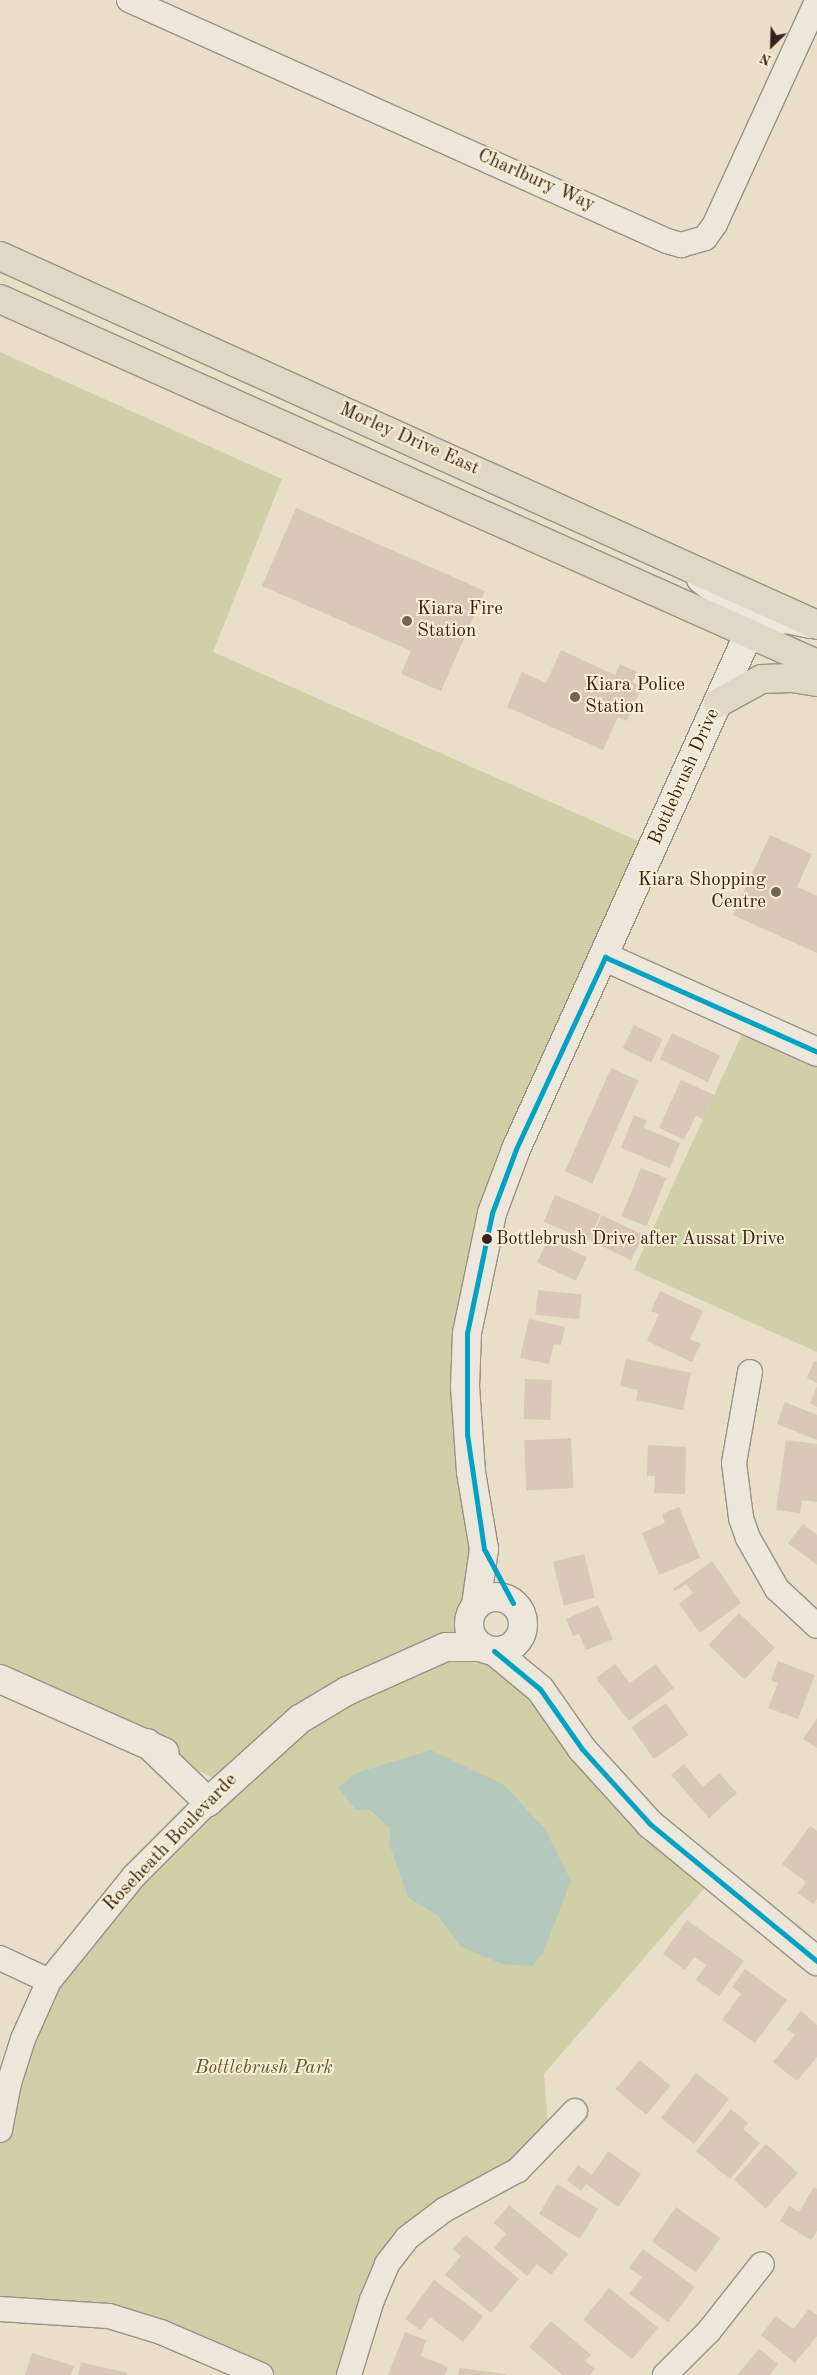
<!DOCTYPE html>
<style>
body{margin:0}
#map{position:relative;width:817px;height:2375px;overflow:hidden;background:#e9dec7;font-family:"Old Standard TT",serif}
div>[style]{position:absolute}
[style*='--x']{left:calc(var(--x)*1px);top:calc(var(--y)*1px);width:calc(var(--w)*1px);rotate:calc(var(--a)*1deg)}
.green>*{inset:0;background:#d0d0a8}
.water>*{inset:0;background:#b4c8bb}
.building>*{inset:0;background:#d9c7b8;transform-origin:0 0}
.roads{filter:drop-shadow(1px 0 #999184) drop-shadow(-1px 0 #999184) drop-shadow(0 1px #999184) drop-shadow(0 -1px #999184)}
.minor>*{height:24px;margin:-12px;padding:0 12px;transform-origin:12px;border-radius:12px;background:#ece6db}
.tertiary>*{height:28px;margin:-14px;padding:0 14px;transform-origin:14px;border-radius:14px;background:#ece6db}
.tertiary>.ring{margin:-14px;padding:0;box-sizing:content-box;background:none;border:28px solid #ece6db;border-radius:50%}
.primary>*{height:28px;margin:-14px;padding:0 14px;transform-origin:14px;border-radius:14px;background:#e0d7c6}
.bus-1>*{height:5px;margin:-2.5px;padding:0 2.5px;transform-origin:2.5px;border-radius:2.5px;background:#02a2c5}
.dots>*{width:14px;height:14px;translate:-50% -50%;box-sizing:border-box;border:2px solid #faedd2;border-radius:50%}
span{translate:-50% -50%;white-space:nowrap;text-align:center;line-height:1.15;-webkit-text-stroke:4px #faedd2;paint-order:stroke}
.bus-label{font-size:18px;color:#30221c}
.left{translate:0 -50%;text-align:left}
.street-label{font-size:19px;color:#30221c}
.poi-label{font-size:19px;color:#30221c}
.right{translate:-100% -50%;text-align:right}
.park-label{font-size:19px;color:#5a533e;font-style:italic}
.north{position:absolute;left:747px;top:20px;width:50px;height:50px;-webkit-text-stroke:4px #faedd2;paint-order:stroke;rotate:204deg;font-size:14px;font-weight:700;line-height:20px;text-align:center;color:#30221c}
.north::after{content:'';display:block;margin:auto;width:18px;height:22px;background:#30221c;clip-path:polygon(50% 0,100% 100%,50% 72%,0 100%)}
</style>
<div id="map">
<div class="green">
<i style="clip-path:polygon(evenodd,0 352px,282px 479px,213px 652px,654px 848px,478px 1268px,470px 1615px,469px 1621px,446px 1647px,494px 1648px,713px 1878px,544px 2074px,549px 2137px,407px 2238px,349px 2375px,260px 2375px,161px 2332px,0 2309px,0 2130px,49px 1981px,224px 1784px,147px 1743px,0 1679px,0 352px,370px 1810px,553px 1925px,543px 1953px,461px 1947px,437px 1915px,408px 1898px,389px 1844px,390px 1829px,370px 1810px)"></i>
<i style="clip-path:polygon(748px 1021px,817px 1052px,817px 1352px,634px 1270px)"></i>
</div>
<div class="water">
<i style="clip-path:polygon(431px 1750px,504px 1785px,545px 1829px,571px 1881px,543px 1953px,533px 1966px,502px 1964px,461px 1947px,437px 1915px,408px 1898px,389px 1844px,390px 1829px,370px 1810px,356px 1810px,338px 1788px,356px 1773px)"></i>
</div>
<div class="building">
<i style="clip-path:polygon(296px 508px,485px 591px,441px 691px,401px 674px,411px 651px,262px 586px)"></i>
<i style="clip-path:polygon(561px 650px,615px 675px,620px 664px,637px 672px,632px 682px,642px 687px,627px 721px,618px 717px,603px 750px,507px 707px,522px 672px,546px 683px)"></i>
<i style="clip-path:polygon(770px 835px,812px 854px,797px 887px,817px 896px,817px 953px,733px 915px)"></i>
<i style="left:634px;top:1025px;width:32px;height:26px;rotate:26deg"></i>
<i style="left:672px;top:1033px;width:53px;height:29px;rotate:25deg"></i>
<i style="left:611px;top:1068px;width:30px;height:113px;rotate:24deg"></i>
<i style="clip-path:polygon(681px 1080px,714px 1095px,703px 1119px,696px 1116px,684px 1140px,659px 1128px)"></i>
<i style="clip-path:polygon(634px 1115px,647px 1120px,644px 1128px,680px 1143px,670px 1168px,621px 1148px)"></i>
<i style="left:641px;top:1168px;width:27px;height:52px;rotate:22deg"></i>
<i style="left:555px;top:1195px;width:49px;height:29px;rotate:23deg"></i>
<i style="left:602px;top:1215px;width:46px;height:28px;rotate:26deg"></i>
<i style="left:548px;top:1239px;width:43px;height:26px;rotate:25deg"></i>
<i style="left:538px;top:1290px;width:44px;height:25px;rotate:6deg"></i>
<i style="clip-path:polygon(660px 1291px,703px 1311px,690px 1339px,701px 1344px,692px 1362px,647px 1341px,659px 1314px,651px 1311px)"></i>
<i style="clip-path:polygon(529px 1319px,565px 1327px,561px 1345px,554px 1344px,549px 1364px,520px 1358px)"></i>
<i style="clip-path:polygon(626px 1359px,691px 1373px,683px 1410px,636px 1400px,638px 1390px,620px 1386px)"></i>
<i style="clip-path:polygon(814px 1361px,817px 1362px,817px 1383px,807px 1378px)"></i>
<i style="left:525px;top:1379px;width:27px;height:40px;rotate:2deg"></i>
<i style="clip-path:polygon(817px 1386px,817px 1407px,810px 1403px)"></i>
<i style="clip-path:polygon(785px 1402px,817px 1415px,817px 1440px,777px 1424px)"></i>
<i style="left:571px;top:1438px;width:50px;height:47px;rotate:87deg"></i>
<i style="clip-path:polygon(786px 1440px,817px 1444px,817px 1502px,802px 1500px,800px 1513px,776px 1510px)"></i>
<i style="clip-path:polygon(648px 1445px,686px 1447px,685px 1494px,654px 1493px,655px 1476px,647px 1476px)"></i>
<i style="clip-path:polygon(679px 1507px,700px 1558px,659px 1575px,642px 1533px,665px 1523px,662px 1514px)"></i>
<i style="clip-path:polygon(803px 1524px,817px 1535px,817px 1565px,788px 1543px)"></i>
<i style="left:584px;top:1554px;width:45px;height:32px;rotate:76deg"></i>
<i style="clip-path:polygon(712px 1561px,741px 1603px,700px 1633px,679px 1604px,693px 1593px,686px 1584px,675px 1591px,673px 1589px)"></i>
<i style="clip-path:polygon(598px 1605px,613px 1639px,586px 1650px,579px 1634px,573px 1636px,566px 1619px)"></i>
<i style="left:739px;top:1613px;width:50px;height:44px;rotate:44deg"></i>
<i style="clip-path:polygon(778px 1661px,815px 1675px,798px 1719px,768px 1708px,778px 1683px,771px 1680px)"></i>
<i style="clip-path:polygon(615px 1664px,630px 1683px,656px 1664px,674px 1688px,629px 1721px,596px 1678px)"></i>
<i style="left:666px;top:1703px;width:39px;height:42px;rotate:55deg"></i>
<i style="clip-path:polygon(817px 1718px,817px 1748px,803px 1739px)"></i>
<i style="clip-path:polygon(684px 1764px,703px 1787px,719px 1773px,737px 1793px,709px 1818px,671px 1775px)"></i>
<i style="clip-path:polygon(810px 1826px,817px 1831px,817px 1899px,813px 1904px,798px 1893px,806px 1882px,782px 1864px)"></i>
<i style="clip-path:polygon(687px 1920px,744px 1961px,719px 1996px,696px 1980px,706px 1965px,694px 1957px,685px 1970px,663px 1954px)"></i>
<i style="clip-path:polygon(745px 1969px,787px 2000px,755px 2043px,722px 2020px,741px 1994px,732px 1987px)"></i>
<i style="clip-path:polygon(801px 2011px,817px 2025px,817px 2057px,797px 2081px,773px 2062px,795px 2035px,787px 2029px)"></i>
<i style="left:640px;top:2060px;width:40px;height:38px;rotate:40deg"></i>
<i style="left:696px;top:2073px;width:42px;height:57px;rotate:38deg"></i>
<i style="clip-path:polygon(731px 2109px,748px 2123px,743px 2129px,760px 2143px,730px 2179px,696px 2151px)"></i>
<i style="left:766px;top:2144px;width:43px;height:48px;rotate:42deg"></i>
<i style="clip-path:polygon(608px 2151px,641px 2174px,618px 2207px,586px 2184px,581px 2191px,567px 2180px,578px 2165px,592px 2175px)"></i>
<i style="left:557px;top:2184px;width:48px;height:35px;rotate:31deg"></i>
<i style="clip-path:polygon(814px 2187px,817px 2189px,817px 2231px,811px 2240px,780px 2221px,789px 2206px,799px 2212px)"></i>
<i style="clip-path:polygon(509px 2205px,568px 2254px,551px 2275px,537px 2264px,527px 2276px,494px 2248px,506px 2234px,494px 2223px)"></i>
<i style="left:676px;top:2207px;width:54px;height:42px;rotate:35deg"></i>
<i style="clip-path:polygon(466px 2235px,519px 2279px,491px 2313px,445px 2275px,461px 2256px,453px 2249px)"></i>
<i style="clip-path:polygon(643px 2249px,695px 2287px,668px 2322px,629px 2294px,642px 2277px,629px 2268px)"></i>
<i style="clip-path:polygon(434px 2280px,483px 2316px,463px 2342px,430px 2317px,421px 2330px,405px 2319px)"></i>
<i style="left:609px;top:2288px;width:63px;height:41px;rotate:39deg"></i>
<i style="clip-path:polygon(809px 2309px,817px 2315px,817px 2336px,795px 2363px,761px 2335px,776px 2316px,793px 2329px)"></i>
<i style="clip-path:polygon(551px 2321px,591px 2355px,585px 2361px,595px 2369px,590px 2375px,562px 2375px,529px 2347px)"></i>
<i style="clip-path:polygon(405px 2332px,426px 2340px,421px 2356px,448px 2367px,445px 2375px,388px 2375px)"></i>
<i style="clip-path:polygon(759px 2349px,778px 2364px,770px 2375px,737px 2375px)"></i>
<i style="clip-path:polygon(32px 2353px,74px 2366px,71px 2375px,25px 2375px)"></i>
<i style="clip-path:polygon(81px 2362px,127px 2373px,127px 2375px,78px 2375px)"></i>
<i style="clip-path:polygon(459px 2368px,506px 2374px,506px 2375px,458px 2375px)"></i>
</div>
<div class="roads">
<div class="minor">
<i style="--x:129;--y:0;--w:590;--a:24.13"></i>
<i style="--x:667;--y:241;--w:15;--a:16"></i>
<i style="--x:681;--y:245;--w:25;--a:-16"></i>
<i style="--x:705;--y:238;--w:17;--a:-54"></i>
<i style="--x:715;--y:224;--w:245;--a:-65.4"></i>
<i style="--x:750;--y:1372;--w:92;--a:100"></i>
<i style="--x:734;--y:1463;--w:55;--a:82.7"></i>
<i style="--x:741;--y:1518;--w:21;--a:71"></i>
<i style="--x:748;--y:1538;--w:59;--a:60.4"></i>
<i style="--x:777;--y:1589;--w:54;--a:42.8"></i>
<i style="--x:0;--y:1958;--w:54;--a:25.1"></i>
<i style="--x:0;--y:2130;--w:48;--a:-79.2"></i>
<i style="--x:9;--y:2083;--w:46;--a:-72.3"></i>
<i style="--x:23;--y:2039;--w:64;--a:-65.9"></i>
<i style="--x:49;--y:1981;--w:135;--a:-51"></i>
<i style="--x:134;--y:1876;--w:105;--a:-45"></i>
<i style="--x:0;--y:2309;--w:109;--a:3.7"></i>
<i style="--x:109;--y:2316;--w:54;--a:17.1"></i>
<i style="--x:161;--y:2332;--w:109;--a:23.3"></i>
<i style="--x:349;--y:2375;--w:78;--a:-73"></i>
<i style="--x:372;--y:2300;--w:39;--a:-67"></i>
<i style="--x:387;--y:2264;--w:33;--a:-52"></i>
<i style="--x:407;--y:2238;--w:46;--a:-37.1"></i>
<i style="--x:444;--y:2210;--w:84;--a:-28.4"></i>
<i style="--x:518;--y:2170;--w:82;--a:-46"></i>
<i style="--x:665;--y:2375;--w:62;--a:-45"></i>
<i style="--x:709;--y:2331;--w:85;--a:-51.7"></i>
</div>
<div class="tertiary">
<i style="--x:701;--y:579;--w:36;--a:37"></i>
<i style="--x:730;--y:601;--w:19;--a:51"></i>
<i style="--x:742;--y:616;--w:18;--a:68"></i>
<i style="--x:605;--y:957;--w:232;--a:24.1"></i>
<i class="ring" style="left:469px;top:1597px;width:26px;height:26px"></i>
<i style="--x:476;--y:1605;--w:57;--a:-81.9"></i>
<i style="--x:484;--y:1549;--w:78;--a:-99.6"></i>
<i style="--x:471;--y:1472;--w:85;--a:-94"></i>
<i style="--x:465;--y:1387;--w:54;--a:-87.9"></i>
<i style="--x:467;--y:1333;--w:123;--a:-78.2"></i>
<i style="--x:492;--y:1213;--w:68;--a:-69.4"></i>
<i style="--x:516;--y:1149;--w:566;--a:-65.7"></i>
<i style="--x:749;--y:633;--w:25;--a:-29"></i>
<i style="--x:771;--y:621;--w:16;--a:-7"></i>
<i style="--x:787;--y:619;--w:24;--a:12"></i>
<i style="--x:494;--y:1651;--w:60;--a:39.6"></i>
<i style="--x:540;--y:1689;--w:73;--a:55"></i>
<i style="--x:582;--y:1749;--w:101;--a:47.8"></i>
<i style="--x:650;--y:1824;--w:216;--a:39.4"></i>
<i style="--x:0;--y:1679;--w:180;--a:24"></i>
<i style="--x:147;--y:1743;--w:85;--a:44"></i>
<i style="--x:208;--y:1802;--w:124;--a:-42.1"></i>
<i style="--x:300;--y:1719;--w:55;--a:-30.8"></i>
<i style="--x:347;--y:1691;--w:108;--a:-24"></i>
<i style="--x:446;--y:1647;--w:36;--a:0"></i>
</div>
<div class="primary">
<i style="--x:0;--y:256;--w:896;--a:24.31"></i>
<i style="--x:0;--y:299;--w:895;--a:24.07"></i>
<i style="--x:718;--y:703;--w:50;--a:-28.6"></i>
<i style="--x:762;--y:679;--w:30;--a:-2"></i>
<i style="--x:792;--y:678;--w:25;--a:9"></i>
</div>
</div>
<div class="bus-1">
<i style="--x:605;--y:957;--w:232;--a:24.1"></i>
<i style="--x:513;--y:1603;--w:61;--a:-118.2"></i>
<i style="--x:484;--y:1549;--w:116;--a:-98.4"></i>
<i style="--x:467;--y:1434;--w:101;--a:-90"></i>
<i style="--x:467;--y:1333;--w:123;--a:-78.2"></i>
<i style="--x:492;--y:1213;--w:68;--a:-69.4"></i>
<i style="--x:516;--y:1149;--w:212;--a:-65.1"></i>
<i style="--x:494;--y:1651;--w:60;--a:39.6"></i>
<i style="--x:540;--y:1689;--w:73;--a:55"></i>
<i style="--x:582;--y:1749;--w:101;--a:47.8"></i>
<i style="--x:650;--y:1824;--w:216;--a:39.4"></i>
</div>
<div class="dots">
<i style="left:407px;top:621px;background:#716458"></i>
<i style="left:575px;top:697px;background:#716458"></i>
<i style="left:776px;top:892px;background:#716458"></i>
<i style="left:487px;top:1239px;background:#30221c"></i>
</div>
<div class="bus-label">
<span class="left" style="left:496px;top:1239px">Bottlebrush Drive after Aussat Drive</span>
</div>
<div class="street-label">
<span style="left:536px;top:181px;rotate:24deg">Charlbury Way</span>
<span style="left:409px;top:440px;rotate:24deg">Morley Drive East</span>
<span style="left:685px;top:777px;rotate:-66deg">Bottlebrush Drive</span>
<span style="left:171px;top:1843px;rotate:-46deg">Roseheath Boulevarde</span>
</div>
<div class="poi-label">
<span class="left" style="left:417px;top:621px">Kiara Fire<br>Station</span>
<span class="left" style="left:585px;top:697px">Kiara Police<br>Station</span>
<span class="right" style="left:766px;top:892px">Kiara Shopping<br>Centre</span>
</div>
<div class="park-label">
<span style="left:264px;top:2069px">Bottlebrush Park</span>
</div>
<div class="north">N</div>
</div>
